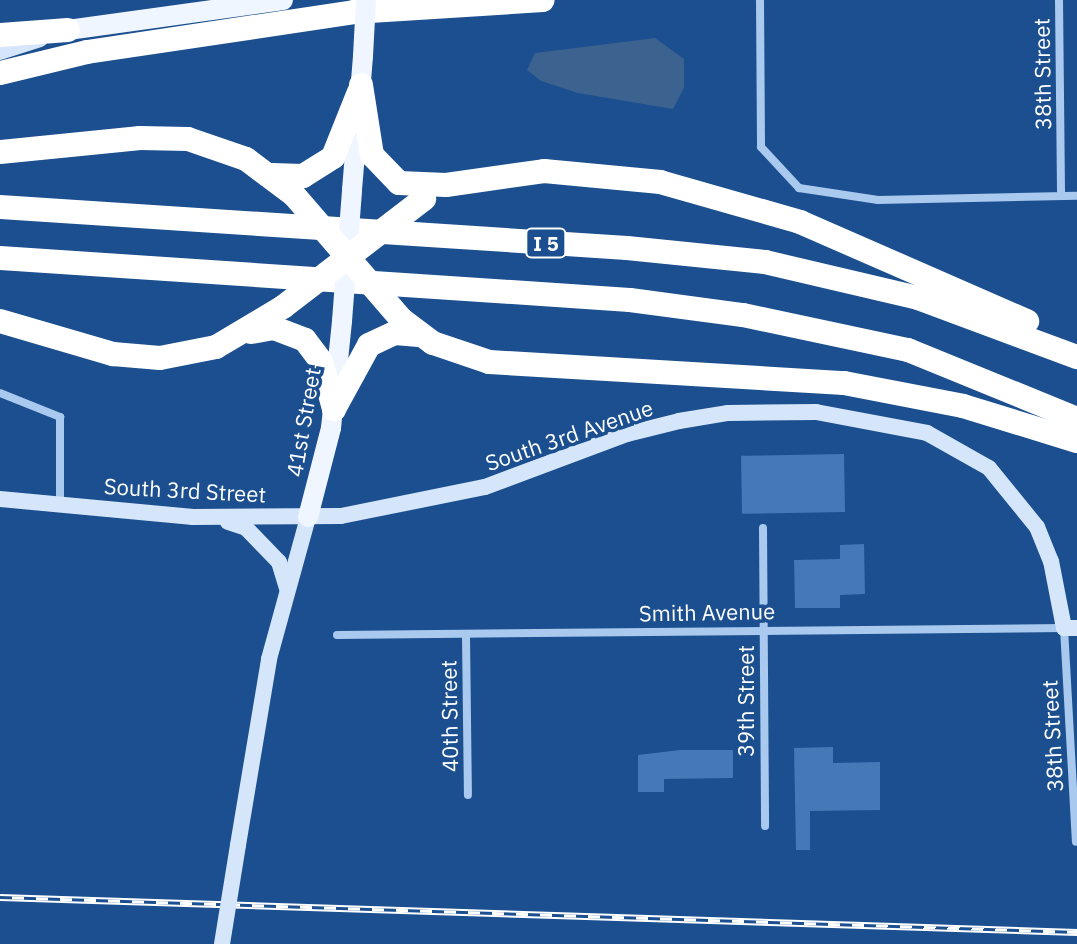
<!DOCTYPE html>
<style>
body{margin:0}
#map{position:relative;width:1077px;height:944px;overflow:hidden;background:#1b4f8f;font-family:"IBM Plex Sans",sans-serif}
div>[style]{position:absolute}
[style*='--x']{left:calc(var(--x)*1px);top:calc(var(--y)*1px);width:calc(var(--w)*1px);rotate:calc(var(--a)*1deg)}
.water>*{inset:0;background:#3c6290}
.building>*{inset:0;background:#4478b7;transform-origin:0 0}
.street>*{height:8px;margin:-4px;padding:0 4px;transform-origin:4px;border-radius:4px;background:#a9c9ee}
.secondary>*{height:16px;margin:-8px;padding:0 8px;transform-origin:8px;border-radius:8px;background:#d6e6fa}
.primary>*{height:20px;margin:-10px;padding:0 10px;transform-origin:10px;border-radius:10px;background:#f0f6ff}
.highway>*{height:24px;margin:-12px;padding:0 12px;transform-origin:12px;border-radius:12px;background:#fff}
.rail>*{height:7px;margin-top:-3.5px;transform-origin:0;background:repeating-linear-gradient(90deg,#1b4f8f 0 12px,#fff 0 24px);box-sizing:border-box;border-block:2px solid #fff}
.secondary-bridge>*{height:16px;margin:-8px;padding:0 8px;transform-origin:8px;border-radius:8px;background:#d6e6fa}
.primary-bridge>*{height:20px;margin:-10px;padding:0 10px;transform-origin:10px;border-radius:10px;background:#f0f6ff}
.highway-bridge>*{height:24px;margin:-12px;padding:0 12px;transform-origin:12px;border-radius:12px;background:#fff}
span{translate:-50% -50%;white-space:nowrap;text-align:center;line-height:1.15;-webkit-text-stroke:7px #1b4f8f;paint-order:stroke}
.shield-label span{padding:2px 6px;background:#1b4f8f;border:2px solid;border-radius:6px;-webkit-text-stroke-width:0}
.shield-label{font-size:20px;color:#fff;font-weight:700}
.street-label{font-size:22px;color:#fff}
</style>
<div id="map">
<div class="water">
<i style="clip-path:polygon(655px 38px,684px 59px,684px 88px,673px 109px,578px 93px,541px 81px,527px 70px,535px 53px)"></i>
</div>
<div class="building">
<i style="left:844px;top:454px;width:58px;height:103px;rotate:89deg"></i>
<i style="clip-path:polygon(864px 544px,865px 594px,840px 595px,840px 608px,795px 608px,794px 560px,840px 559px,840px 545px)"></i>
<i style="clip-path:polygon(833px 747px,833px 763px,880px 762px,880px 810px,810px 811px,810px 850px,796px 850px,794px 748px)"></i>
<i style="clip-path:polygon(680px 750px,733px 750px,733px 778px,664px 779px,664px 792px,638px 792px,638px 755px)"></i>
</div>
<div class="street">
<i style="--x:760;--y:0;--w:147;--a:89.6"></i>
<i style="--x:761;--y:147;--w:56;--a:47.2"></i>
<i style="--x:799;--y:188;--w:80;--a:8.6"></i>
<i style="--x:878;--y:200;--w:199;--a:-1.2"></i>
<i style="--x:1059;--y:0;--w:196;--a:89.4"></i>
<i style="--x:0;--y:393;--w:65;--a:21.8"></i>
<i style="--x:60;--y:417;--w:86;--a:90"></i>
<i style="--x:763;--y:528;--w:298;--a:89.6"></i>
<i style="--x:337;--y:635;--w:727;--a:-0.55"></i>
<i style="--x:1064;--y:628;--w:214;--a:86.8"></i>
<i style="--x:466;--y:637;--w:158;--a:89.3"></i>
</div>
<div class="secondary">
<i style="--x:0;--y:52;--w:42;--a:-18"></i>
<i style="--x:0;--y:499;--w:194;--a:5.3"></i>
<i style="--x:193;--y:517;--w:148;--a:-0.4"></i>
<i style="--x:341;--y:516;--w:147;--a:-11.4"></i>
<i style="--x:485;--y:487;--w:152;--a:-20.5"></i>
<i style="--x:627;--y:434;--w:54;--a:-14"></i>
<i style="--x:679;--y:421;--w:50;--a:-9.3"></i>
<i style="--x:728;--y:413;--w:88;--a:-0.7"></i>
<i style="--x:816;--y:412;--w:113;--a:10.7"></i>
<i style="--x:927;--y:433;--w:71;--a:29.4"></i>
<i style="--x:989;--y:468;--w:76;--a:50.9"></i>
<i style="--x:1037;--y:527;--w:37;--a:68"></i>
<i style="--x:1051;--y:561;--w:68;--a:79"></i>
<i style="--x:1064;--y:628;--w:13;--a:0"></i>
<i style="--x:228;--y:522;--w:19;--a:18"></i>
<i style="--x:246;--y:528;--w:47;--a:45.9"></i>
<i style="--x:279;--y:562;--w:27;--a:73"></i>
<i style="--x:238;--y:845;--w:189;--a:-80.5"></i>
<i style="--x:269;--y:659;--w:147;--a:-74.6"></i>
</div>
<div class="primary">
<i style="--x:68;--y:30;--w:217;--a:-7.9"></i>
<i style="--x:352;--y:190;--w:134;--a:-85.3"></i>
<i style="--x:308;--y:517;--w:92;--a:-75.5"></i>
<i style="--x:331;--y:428;--w:108;--a:-84.1"></i>
</div>
<div class="highway">
<i style="--x:0;--y:35;--w:68;--a:-4.2"></i>
<i style="--x:0;--y:73;--w:89;--a:-13.6"></i>
<i style="--x:87;--y:52;--w:270;--a:-8.5"></i>
<i style="--x:354;--y:12;--w:189;--a:-3.6"></i>
<i style="--x:361;--y:85;--w:71;--a:81.1"></i>
<i style="--x:372;--y:155;--w:39;--a:46"></i>
<i style="--x:399;--y:183;--w:47;--a:2.4"></i>
<i style="--x:446;--y:185;--w:99;--a:-8.1"></i>
<i style="--x:544;--y:171;--w:117;--a:5.4"></i>
<i style="--x:660;--y:182;--w:146;--a:15.9"></i>
<i style="--x:800;--y:222;--w:248;--a:23.6"></i>
<i style="--x:0;--y:152;--w:141;--a:-5.7"></i>
<i style="--x:140;--y:138;--w:48;--a:1.2"></i>
<i style="--x:188;--y:139;--w:61;--a:19"></i>
<i style="--x:246;--y:159;--w:60;--a:36.9"></i>
<i style="--x:272;--y:175;--w:31;--a:2"></i>
<i style="--x:303;--y:176;--w:36;--a:-32"></i>
<i style="--x:333;--y:157;--w:70;--a:-68.2"></i>
<i style="--x:0;--y:207;--w:628;--a:3.74"></i>
<i style="--x:627;--y:248;--w:139;--a:5.8"></i>
<i style="--x:765;--y:262;--w:157;--a:13.2"></i>
<i style="--x:918;--y:298;--w:170;--a:20.4"></i>
<i style="--x:0;--y:258;--w:631;--a:3.81"></i>
<i style="--x:630;--y:300;--w:114;--a:7.6"></i>
<i style="--x:743;--y:315;--w:169;--a:12"></i>
<i style="--x:908;--y:350;--w:183;--a:22.2"></i>
<i style="--x:401;--y:319;--w:40;--a:37"></i>
<i style="--x:433;--y:343;--w:59;--a:18.7"></i>
<i style="--x:489;--y:362;--w:356;--a:3.4"></i>
<i style="--x:844;--y:383;--w:121;--a:10.9"></i>
<i style="--x:963;--y:406;--w:119;--a:17.1"></i>
<i style="--x:0;--y:321;--w:118;--a:16.3"></i>
<i style="--x:113;--y:354;--w:47;--a:4.9"></i>
<i style="--x:160;--y:358;--w:57;--a:-11.1"></i>
<i style="--x:216;--y:347;--w:78;--a:-30.8"></i>
<i style="--x:251;--y:332;--w:23;--a:-10"></i>
<i style="--x:274;--y:328;--w:33;--a:21"></i>
<i style="--x:305;--y:340;--w:26;--a:53"></i>
<i style="--x:321;--y:361;--w:50;--a:74.8"></i>
<i style="--x:334;--y:409;--w:73;--a:-61.3"></i>
<i style="--x:369;--y:345;--w:29;--a:-25"></i>
<i style="--x:395;--y:333;--w:24;--a:5"></i>
</div>
<div class="rail">
<i style="--x:0;--y:897;--w:1078;--a:1.86"></i>
</div>
<div class="secondary-bridge">
<i style="--x:222;--y:944;--w:100;--a:-80.8"></i>
</div>
<div class="primary-bridge">
<i style="--x:363;--y:56;--w:56;--a:-86.9"></i>
<i style="--x:342;--y:321;--w:131;--a:-85.6"></i>
</div>
<div class="highway-bridge">
<i style="--x:294;--y:195;--w:164;--a:49.2"></i>
<i style="--x:283;--y:307;--w:178;--a:-37.5"></i>
</div>
<div class="shield-label">
<span style="left:546px;top:243px">I 5</span>
</div>
<div class="street-label">
<span style="left:1042px;top:74px;rotate:-91deg">38th Street</span>
<span style="left:303px;top:422px;rotate:-80deg">41st Street</span>
<span style="left:569px;top:435px;rotate:-19deg">South 3rd Avenue</span>
<span style="left:185px;top:490px;rotate:3deg">South 3rd Street</span>
<span style="left:707px;top:612px;rotate:-1deg">Smith Avenue</span>
<span style="left:746px;top:701px;rotate:-90deg">39th Street</span>
<span style="left:449px;top:716px;rotate:-91deg">40th Street</span>
<span style="left:1052px;top:736px;rotate:-93deg">38th Street</span>
</div>
</div>
